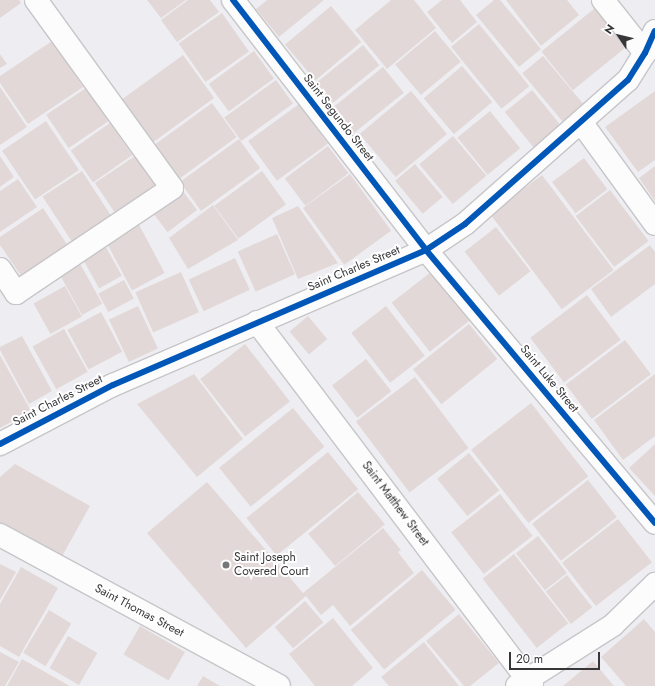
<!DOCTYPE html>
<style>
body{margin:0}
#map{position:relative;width:655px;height:686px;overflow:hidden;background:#eeeef2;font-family:Jost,sans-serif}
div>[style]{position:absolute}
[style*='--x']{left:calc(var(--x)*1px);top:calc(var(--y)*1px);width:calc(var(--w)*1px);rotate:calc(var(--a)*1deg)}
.building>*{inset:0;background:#e2d8d7;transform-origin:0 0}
.roads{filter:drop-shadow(1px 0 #c6c6c9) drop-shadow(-1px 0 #c6c6c9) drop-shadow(0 1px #c6c6c9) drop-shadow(0 -1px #c6c6c9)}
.street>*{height:22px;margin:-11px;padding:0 11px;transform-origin:11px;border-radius:11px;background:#fcfcfd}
.cycleway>*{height:6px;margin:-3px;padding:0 3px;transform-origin:3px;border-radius:3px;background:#0057b8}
.dots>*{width:11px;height:11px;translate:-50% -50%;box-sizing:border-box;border:2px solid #fff;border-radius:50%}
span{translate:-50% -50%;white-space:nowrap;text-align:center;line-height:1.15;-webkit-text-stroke:4px #fff;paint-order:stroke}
.street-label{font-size:12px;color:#37373a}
.poi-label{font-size:12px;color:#37373a}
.left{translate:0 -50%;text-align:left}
.north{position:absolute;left:599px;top:16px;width:40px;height:40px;-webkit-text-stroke:3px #fff;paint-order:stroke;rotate:305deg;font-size:11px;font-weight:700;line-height:16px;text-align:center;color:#37373a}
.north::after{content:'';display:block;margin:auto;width:14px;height:18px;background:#37373a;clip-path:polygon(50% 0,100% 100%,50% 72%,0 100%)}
.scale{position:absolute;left:509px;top:652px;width:91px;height:18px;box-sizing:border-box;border:2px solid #37373a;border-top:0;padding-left:5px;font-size:12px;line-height:14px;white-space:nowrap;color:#37373a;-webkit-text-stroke:3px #fff;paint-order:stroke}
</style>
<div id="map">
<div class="building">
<i style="clip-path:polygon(0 0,19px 0,21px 3px,0 18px)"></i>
<i style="clip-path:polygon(147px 0,186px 0,161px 18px)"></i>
<i style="clip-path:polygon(188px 0,210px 0,219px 12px,177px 42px,161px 20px)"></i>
<i style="clip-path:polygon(267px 0,324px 0,279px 37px,256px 9px)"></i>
<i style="clip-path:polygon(391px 0,414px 0,436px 28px,387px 69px,355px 30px)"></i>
<i style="clip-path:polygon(442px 0,460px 0,477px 22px,452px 43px,427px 12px)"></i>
<i style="clip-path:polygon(494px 0,500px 0,541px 49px,519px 67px,476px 15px)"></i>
<i style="clip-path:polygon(506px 0,567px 0,579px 15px,541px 46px)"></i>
<i style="left:331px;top:6px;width:47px;height:60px;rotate:50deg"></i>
<i style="left:595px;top:8px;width:50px;height:69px;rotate:51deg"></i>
<i style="left:222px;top:13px;width:47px;height:53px;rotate:55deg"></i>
<i style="left:479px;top:24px;width:80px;height:36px;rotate:51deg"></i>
<i style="left:435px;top:31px;width:40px;height:52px;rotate:50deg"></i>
<i style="clip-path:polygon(52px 41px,83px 87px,28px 124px,0 83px,0 76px)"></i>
<i style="left:363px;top:45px;width:26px;height:60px;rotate:51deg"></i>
<i style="left:254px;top:51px;width:34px;height:56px;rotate:54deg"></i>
<i style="clip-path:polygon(0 54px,7px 64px,0 68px)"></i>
<i style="left:183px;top:55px;width:53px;height:76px;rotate:54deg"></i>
<i style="left:543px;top:56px;width:65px;height:27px;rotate:50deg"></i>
<i style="left:462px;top:66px;width:47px;height:50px;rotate:50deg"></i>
<i style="left:383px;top:67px;width:33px;height:64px;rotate:51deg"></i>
<i style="left:276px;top:80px;width:29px;height:64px;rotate:54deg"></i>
<i style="clip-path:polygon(0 87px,27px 127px,0 145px)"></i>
<i style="left:86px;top:88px;width:40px;height:48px;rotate:56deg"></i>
<i style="left:532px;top:90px;width:49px;height:35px;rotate:51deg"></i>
<i style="left:411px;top:91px;width:56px;height:67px;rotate:50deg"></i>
<i style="clip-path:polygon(655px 91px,655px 160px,638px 172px,605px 127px)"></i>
<i style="left:212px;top:103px;width:42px;height:71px;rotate:54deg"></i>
<i style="left:299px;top:104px;width:49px;height:63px;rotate:54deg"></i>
<i style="left:490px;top:111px;width:48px;height:42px;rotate:51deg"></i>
<i style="left:46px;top:121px;width:59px;height:53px;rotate:56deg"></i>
<i style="left:110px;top:123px;width:39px;height:48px;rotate:55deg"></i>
<i style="left:453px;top:136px;width:52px;height:44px;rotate:50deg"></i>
<i style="left:239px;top:139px;width:36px;height:73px;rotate:54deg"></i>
<i style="left:328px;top:146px;width:34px;height:54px;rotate:53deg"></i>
<i style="left:138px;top:154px;width:43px;height:52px;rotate:56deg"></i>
<i style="clip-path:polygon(0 156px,14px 177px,0 187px)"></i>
<i style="left:584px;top:158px;width:39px;height:40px;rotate:53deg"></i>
<i style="left:415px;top:164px;width:43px;height:26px;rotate:50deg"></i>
<i style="clip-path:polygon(655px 166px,655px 201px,639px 178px)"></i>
<i style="left:82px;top:171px;width:56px;height:47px;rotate:57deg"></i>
<i style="left:262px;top:171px;width:41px;height:59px;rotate:54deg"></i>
<i style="left:350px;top:174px;width:70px;height:58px;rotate:54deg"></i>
<i style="left:542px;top:175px;width:119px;height:65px;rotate:53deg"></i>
<i style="clip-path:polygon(18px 179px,37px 207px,0 232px,0 191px)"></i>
<i style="left:179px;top:186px;width:30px;height:37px;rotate:53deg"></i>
<i style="left:610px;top:190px;width:64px;height:43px;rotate:53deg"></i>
<i style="clip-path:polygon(213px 205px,238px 240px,188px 269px,169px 238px)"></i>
<i style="clip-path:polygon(298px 206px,338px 263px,298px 279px,272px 218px)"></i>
<i style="clip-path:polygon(43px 208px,72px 252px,26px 283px,0 245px,0 237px)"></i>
<i style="left:137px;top:221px;width:59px;height:37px;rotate:62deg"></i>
<i style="left:496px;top:227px;width:56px;height:40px;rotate:52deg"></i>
<i style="left:277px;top:234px;width:44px;height:43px;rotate:66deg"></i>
<i style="left:102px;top:240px;width:41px;height:26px;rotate:61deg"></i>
<i style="clip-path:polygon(650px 245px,655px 252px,655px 284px,611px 317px,591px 289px)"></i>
<i style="left:235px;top:258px;width:35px;height:51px;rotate:65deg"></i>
<i style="left:78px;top:260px;width:50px;height:23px;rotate:61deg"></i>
<i style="left:181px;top:272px;width:44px;height:50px;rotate:66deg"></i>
<i style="left:431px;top:272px;width:62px;height:50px;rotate:52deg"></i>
<i style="left:124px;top:280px;width:21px;height:29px;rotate:62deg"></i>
<i style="left:65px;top:286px;width:35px;height:36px;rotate:61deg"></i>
<i style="left:587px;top:295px;width:56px;height:71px;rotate:53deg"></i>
<i style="left:138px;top:306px;width:47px;height:32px;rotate:65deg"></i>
<i style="left:386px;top:306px;width:63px;height:44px;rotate:52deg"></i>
<i style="left:101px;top:312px;width:45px;height:38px;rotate:62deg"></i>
<i style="left:308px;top:316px;width:30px;height:24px;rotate:50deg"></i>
<i style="left:469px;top:324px;width:45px;height:72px;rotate:51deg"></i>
<i style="left:64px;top:329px;width:49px;height:36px;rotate:61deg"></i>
<i style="clip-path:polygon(22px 336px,52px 391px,29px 404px,0 350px,0 347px)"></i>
<i style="left:625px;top:340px;width:43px;height:74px;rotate:53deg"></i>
<i style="left:245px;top:344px;width:73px;height:57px;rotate:52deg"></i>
<i style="clip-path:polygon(0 355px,31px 411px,0 428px)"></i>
<i style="left:366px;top:359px;width:41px;height:43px;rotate:52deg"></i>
<i style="clip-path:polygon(194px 374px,243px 439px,197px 477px,137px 404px)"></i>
<i style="clip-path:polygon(655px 374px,655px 436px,623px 460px,594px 420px)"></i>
<i style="left:415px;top:377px;width:89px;height:74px;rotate:53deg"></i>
<i style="left:531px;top:403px;width:93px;height:76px;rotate:52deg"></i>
<i style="left:293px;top:408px;width:50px;height:95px;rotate:51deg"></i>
<i style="clip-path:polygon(655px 444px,655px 496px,629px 468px)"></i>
<i style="left:328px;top:452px;width:48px;height:105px;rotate:51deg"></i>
<i style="left:469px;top:453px;width:48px;height:41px;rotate:51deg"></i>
<i style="clip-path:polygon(15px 464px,90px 506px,60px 560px,0 527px,0 477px)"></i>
<i style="left:588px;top:480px;width:47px;height:71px;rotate:52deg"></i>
<i style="clip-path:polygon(207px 482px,303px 593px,383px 528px,401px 550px,398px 552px,414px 573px,350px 626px,333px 605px,321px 615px,306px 596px,246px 648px,147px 533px)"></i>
<i style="left:358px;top:492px;width:42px;height:65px;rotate:50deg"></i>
<i style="left:500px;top:494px;width:53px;height:62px;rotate:52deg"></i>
<i style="left:618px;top:519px;width:55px;height:71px;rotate:52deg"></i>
<i style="left:538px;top:536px;width:47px;height:28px;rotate:52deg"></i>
<i style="left:514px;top:554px;width:88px;height:40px;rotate:52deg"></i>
<i style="clip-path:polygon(0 564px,16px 572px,0 600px)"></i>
<i style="clip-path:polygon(21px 567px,58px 588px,19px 657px,0 646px,0 604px)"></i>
<i style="left:422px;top:570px;width:52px;height:93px;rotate:50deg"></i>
<i style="left:567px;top:575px;width:41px;height:27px;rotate:52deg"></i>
<i style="left:305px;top:601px;width:28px;height:40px;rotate:49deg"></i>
<i style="left:49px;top:610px;width:26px;height:50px;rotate:31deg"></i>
<i style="clip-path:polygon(459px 614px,499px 663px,470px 686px,464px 686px,426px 641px)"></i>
<i style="clip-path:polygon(333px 618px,373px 668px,352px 686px,315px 686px,289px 654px)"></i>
<i style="clip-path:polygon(644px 619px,655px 632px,655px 686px,626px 686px,601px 657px)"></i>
<i style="left:140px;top:626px;width:52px;height:33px;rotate:30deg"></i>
<i style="left:68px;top:636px;width:34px;height:37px;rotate:30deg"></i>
<i style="clip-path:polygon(424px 642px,459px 686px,389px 686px,381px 677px)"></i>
<i style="clip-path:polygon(0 652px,19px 662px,5px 686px,0 686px)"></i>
<i style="clip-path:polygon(22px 659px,70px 686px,7px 686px)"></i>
<i style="clip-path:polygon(593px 661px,614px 686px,563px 686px)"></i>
<i style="clip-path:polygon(203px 676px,220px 686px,197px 686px)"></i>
</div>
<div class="roads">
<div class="street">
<i style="--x:233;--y:0;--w:316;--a:52.3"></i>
<i style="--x:426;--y:250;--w:356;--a:50"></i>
<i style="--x:603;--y:0;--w:68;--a:51.6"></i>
<i style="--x:581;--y:122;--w:126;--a:54"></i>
<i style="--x:0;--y:269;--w:29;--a:56"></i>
<i style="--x:16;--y:293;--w:188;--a:-33.9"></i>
<i style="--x:172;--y:188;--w:232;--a:-125.9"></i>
<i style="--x:257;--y:322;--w:456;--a:52.9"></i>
<i style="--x:0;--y:444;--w:127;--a:-27.6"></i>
<i style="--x:113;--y:385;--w:341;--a:-23.3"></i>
<i style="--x:426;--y:250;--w:47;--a:-33.7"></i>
<i style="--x:465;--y:224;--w:217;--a:-41.5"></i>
<i style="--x:628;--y:80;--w:32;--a:-58"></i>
<i style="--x:645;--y:53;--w:24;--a:-66"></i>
<i style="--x:0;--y:535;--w:317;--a:28.4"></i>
<i style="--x:517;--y:686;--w:114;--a:-32.4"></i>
<i style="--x:613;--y:625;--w:59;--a:-44.3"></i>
</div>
</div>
<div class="cycleway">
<i style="--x:233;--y:0;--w:316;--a:52.3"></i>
<i style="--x:426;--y:250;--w:356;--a:50"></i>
<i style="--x:0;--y:444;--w:127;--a:-27.6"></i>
<i style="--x:113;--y:385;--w:341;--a:-23.3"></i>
<i style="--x:426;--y:250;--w:47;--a:-33.7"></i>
<i style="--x:465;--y:224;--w:217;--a:-41.5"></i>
<i style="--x:628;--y:80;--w:32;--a:-58"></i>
<i style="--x:645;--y:53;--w:24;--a:-66"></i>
</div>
<div class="dots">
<i style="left:226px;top:565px;background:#77777a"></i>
</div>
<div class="street-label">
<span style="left:338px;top:118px;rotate:52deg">Saint Segundo Street</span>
<span style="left:354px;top:269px;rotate:-23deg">Saint Charles Street</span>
<span style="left:549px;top:379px;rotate:50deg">Saint Luke Street</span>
<span style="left:58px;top:401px;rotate:-27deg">Saint Charles Street</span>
<span style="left:395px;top:504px;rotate:53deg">Saint Matthew Street</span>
<span style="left:139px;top:611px;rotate:28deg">Saint Thomas Street</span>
</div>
<div class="poi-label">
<span class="left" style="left:234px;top:565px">Saint Joseph<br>Covered Court</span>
</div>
<div class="north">N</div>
<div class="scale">20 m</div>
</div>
